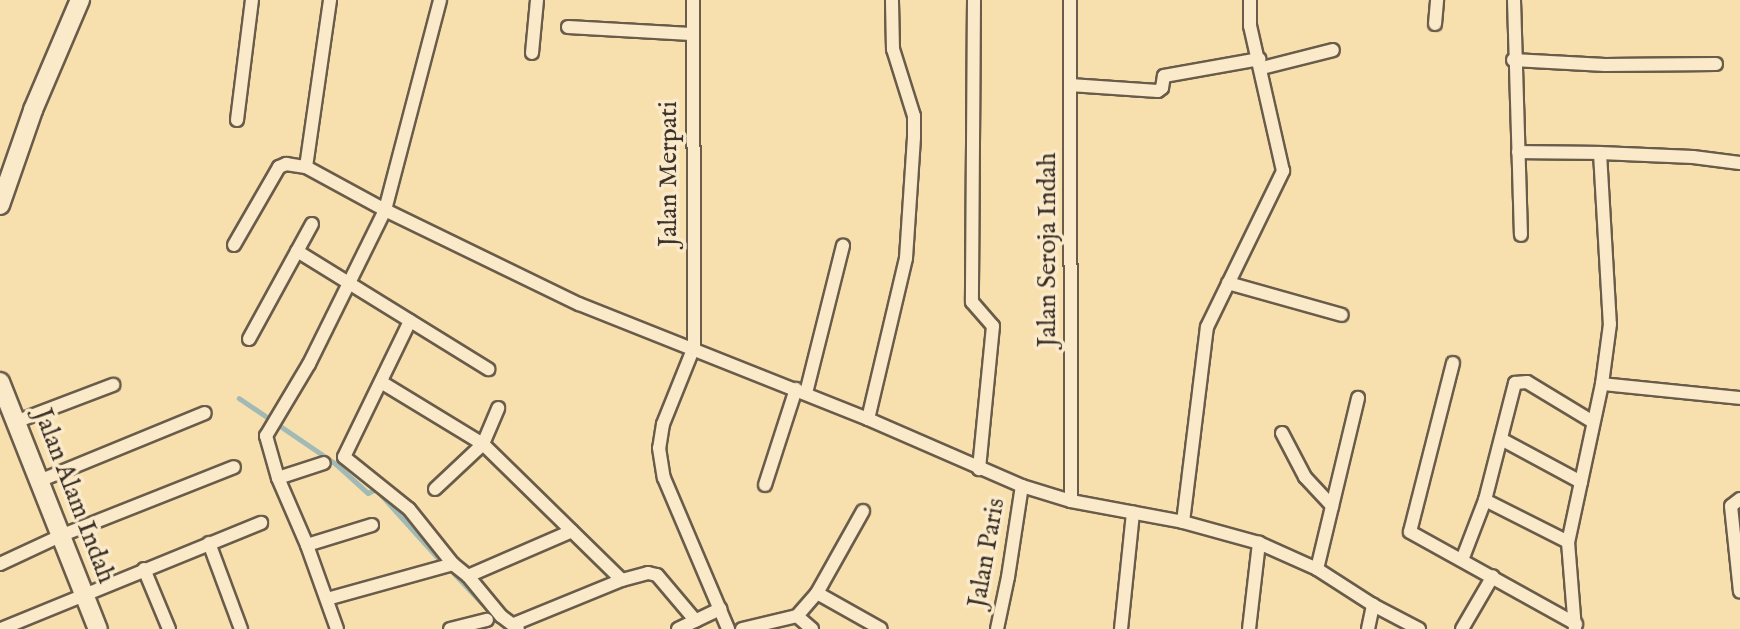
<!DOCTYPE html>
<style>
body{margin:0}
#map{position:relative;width:1740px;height:629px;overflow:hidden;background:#f7dfae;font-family:"IM FELL English",serif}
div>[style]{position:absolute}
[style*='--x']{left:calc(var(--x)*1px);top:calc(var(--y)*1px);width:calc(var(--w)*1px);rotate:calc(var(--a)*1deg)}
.stream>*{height:4.5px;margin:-2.25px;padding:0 2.25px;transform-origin:2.25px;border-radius:2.25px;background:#a1bab5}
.roads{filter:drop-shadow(2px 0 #695c4a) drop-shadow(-2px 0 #695c4a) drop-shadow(0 2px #695c4a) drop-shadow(0 -2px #695c4a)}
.street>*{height:12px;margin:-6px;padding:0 6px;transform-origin:6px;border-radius:6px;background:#faeaca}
.secondary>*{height:18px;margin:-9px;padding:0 9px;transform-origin:9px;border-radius:9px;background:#faeaca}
span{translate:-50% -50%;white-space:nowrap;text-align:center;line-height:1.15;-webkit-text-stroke:7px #faeaca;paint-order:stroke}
.street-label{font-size:26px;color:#3a3028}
</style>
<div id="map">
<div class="stream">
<i style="--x:239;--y:398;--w:117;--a:34.2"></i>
<i style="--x:336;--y:464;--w:43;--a:42.2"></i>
<i style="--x:368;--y:493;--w:9;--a:-27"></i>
<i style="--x:376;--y:489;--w:96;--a:48"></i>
<i style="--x:454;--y:573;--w:41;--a:47"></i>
</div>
<div class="roads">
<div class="street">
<i style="--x:693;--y:0;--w:347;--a:89.8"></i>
<i style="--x:694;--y:347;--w:83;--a:111.9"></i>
<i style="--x:663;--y:424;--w:24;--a:99"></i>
<i style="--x:659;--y:448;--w:30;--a:81"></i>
<i style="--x:664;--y:478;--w:164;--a:67"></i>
<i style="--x:974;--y:0;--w:302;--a:90.4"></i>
<i style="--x:972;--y:302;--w:32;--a:49"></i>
<i style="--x:993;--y:326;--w:144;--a:95.6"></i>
<i style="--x:1070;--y:0;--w:501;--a:89.89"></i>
<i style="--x:1514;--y:0;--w:235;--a:88.3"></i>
<i style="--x:1435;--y:24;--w:24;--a:-85"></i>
<i style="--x:568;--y:27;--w:123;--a:3.3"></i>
<i style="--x:532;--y:53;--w:53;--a:-84.6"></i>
<i style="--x:1513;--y:60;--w:92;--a:3.1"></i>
<i style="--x:1605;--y:65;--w:111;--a:-0.5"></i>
<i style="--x:1262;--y:68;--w:73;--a:-14.2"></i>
<i style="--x:1070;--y:85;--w:88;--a:3.9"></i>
<i style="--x:1158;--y:91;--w:5;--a:-37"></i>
<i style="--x:1162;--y:88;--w:12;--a:-81"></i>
<i style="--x:1164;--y:76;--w:97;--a:-10.1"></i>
<i style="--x:237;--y:120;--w:121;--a:-82.9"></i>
<i style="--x:1518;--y:152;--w:82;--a:0.7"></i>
<i style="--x:1600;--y:153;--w:171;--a:86.7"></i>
<i style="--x:1610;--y:324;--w:61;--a:97.6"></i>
<i style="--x:1602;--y:384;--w:162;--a:102.1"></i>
<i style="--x:1568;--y:542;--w:87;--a:85.4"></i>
<i style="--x:1600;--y:153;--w:93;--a:2.5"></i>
<i style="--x:1693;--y:157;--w:47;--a:7.3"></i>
<i style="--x:306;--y:167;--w:169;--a:-81.8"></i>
<i style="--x:234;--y:245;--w:90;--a:-60"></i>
<i style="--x:279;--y:167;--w:8;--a:-23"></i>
<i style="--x:286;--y:164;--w:20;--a:9"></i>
<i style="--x:306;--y:167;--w:90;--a:28.6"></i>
<i style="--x:385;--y:210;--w:216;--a:25.9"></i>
<i style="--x:579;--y:304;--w:311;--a:21.7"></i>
<i style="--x:868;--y:419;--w:168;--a:23.5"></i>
<i style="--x:1022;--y:486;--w:51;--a:17"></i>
<i style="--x:1071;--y:501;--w:114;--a:10.6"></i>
<i style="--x:1183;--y:522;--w:79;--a:15.4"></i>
<i style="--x:1259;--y:543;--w:64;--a:24.1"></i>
<i style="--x:1317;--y:569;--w:67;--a:32.7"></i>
<i style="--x:1373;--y:605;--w:52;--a:27.6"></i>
<i style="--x:297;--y:251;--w:225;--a:31.7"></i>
<i style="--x:1228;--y:283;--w:118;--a:15.7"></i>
<i style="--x:410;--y:321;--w:151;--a:115.9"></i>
<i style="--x:344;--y:457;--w:83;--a:38.7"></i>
<i style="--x:409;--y:509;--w:70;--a:51.3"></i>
<i style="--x:453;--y:564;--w:19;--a:39"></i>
<i style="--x:468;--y:576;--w:52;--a:50.5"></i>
<i style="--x:501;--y:616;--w:21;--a:37"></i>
<i style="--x:249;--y:339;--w:131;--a:-61.3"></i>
<i style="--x:1453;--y:363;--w:174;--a:104.3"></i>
<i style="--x:1410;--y:532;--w:190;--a:29"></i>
<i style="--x:381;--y:382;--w:119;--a:31.3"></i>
<i style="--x:483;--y:444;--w:194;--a:44.4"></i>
<i style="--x:622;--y:580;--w:27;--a:-15"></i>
<i style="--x:648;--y:573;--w:9;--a:13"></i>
<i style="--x:657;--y:575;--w:60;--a:49.7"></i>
<i style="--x:1602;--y:384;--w:139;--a:5.8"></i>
<i style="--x:806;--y:393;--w:152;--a:-75.9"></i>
<i style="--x:868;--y:419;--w:165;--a:-76.7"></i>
<i style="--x:906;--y:258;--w:122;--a:-86.2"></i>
<i style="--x:914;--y:136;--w:20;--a:-90"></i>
<i style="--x:914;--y:116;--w:70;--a:-107.4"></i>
<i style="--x:893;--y:49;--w:49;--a:-91.2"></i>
<i style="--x:18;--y:421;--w:102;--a:-20.8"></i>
<i style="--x:1282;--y:433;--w:50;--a:62.4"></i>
<i style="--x:1305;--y:477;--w:40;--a:47"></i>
<i style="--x:1501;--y:439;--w:91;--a:28.3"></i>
<i style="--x:278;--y:478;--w:48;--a:-18.1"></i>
<i style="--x:39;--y:481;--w:179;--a:-22.3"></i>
<i style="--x:765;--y:485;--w:101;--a:-72.1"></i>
<i style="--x:435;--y:489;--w:66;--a:-43.2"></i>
<i style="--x:483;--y:444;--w:39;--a:-67"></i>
<i style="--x:1740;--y:499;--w:11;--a:142"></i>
<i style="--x:1731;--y:506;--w:86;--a:84"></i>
<i style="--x:1485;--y:500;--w:93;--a:26.8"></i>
<i style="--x:1183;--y:522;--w:196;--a:-83"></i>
<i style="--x:1207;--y:327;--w:174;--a:-64"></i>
<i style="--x:1283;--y:171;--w:149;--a:-102.8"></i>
<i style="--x:1250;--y:26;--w:26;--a:-90"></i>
<i style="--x:209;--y:543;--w:92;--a:69.6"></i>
<i style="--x:307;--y:545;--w:68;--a:-17.1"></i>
<i style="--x:1462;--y:560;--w:64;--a:-69"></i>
<i style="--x:1485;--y:500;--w:121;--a:-75.6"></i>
<i style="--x:1515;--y:383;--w:12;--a:-5"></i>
<i style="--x:1527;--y:382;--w:77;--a:31.2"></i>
<i style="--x:0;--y:564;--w:66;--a:-25"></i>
<i style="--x:60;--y:536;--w:187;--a:-21.6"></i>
<i style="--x:144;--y:569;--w:65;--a:67.4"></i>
<i style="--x:1317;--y:569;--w:176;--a:-76.5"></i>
<i style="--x:468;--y:576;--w:113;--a:-23.4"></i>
<i style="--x:817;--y:593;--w:73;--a:29.4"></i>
<i style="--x:327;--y:599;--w:131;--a:-15.5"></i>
<i style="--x:797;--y:616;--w:20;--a:41"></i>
<i style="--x:514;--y:624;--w:117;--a:-22.2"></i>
<i style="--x:1;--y:629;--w:281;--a:-22.2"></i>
<i style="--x:337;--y:629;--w:89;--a:-109.7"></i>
<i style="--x:307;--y:545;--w:73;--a:-113.4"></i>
<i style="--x:278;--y:478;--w:44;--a:-105.9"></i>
<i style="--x:266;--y:436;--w:84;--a:-59.2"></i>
<i style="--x:309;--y:364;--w:172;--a:-63.7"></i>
<i style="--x:385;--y:210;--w:217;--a:-75.3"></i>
<i style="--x:450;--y:629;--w:38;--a:-14"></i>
<i style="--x:678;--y:629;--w:47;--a:-25.5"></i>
<i style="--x:742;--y:629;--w:57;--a:-13.3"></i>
<i style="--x:797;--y:616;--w:30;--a:-49"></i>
<i style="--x:817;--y:593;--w:94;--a:-60.7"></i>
<i style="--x:997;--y:629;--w:53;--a:-78.1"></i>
<i style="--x:1008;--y:577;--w:92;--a:-81.3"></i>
<i style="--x:1121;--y:629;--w:117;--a:-84.1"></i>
<i style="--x:1249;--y:629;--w:87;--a:-83.4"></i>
<i style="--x:1368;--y:629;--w:25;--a:-78"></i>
<i style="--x:1462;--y:629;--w:61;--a:-59.7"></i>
</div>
<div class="secondary">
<i style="--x:0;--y:205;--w:101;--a:-70.8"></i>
<i style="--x:33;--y:110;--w:120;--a:-66.9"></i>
<i style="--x:0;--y:382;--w:266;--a:68.4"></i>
</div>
</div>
<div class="street-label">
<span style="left:669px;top:174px;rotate:-90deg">Jalan Merpati</span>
<span style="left:1048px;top:250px;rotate:-90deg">Jalan Seroja Indah</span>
<span style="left:74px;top:496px;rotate:69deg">Jalan Alam Indah</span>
<span style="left:987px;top:553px;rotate:-80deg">Jalan Paris</span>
</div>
</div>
